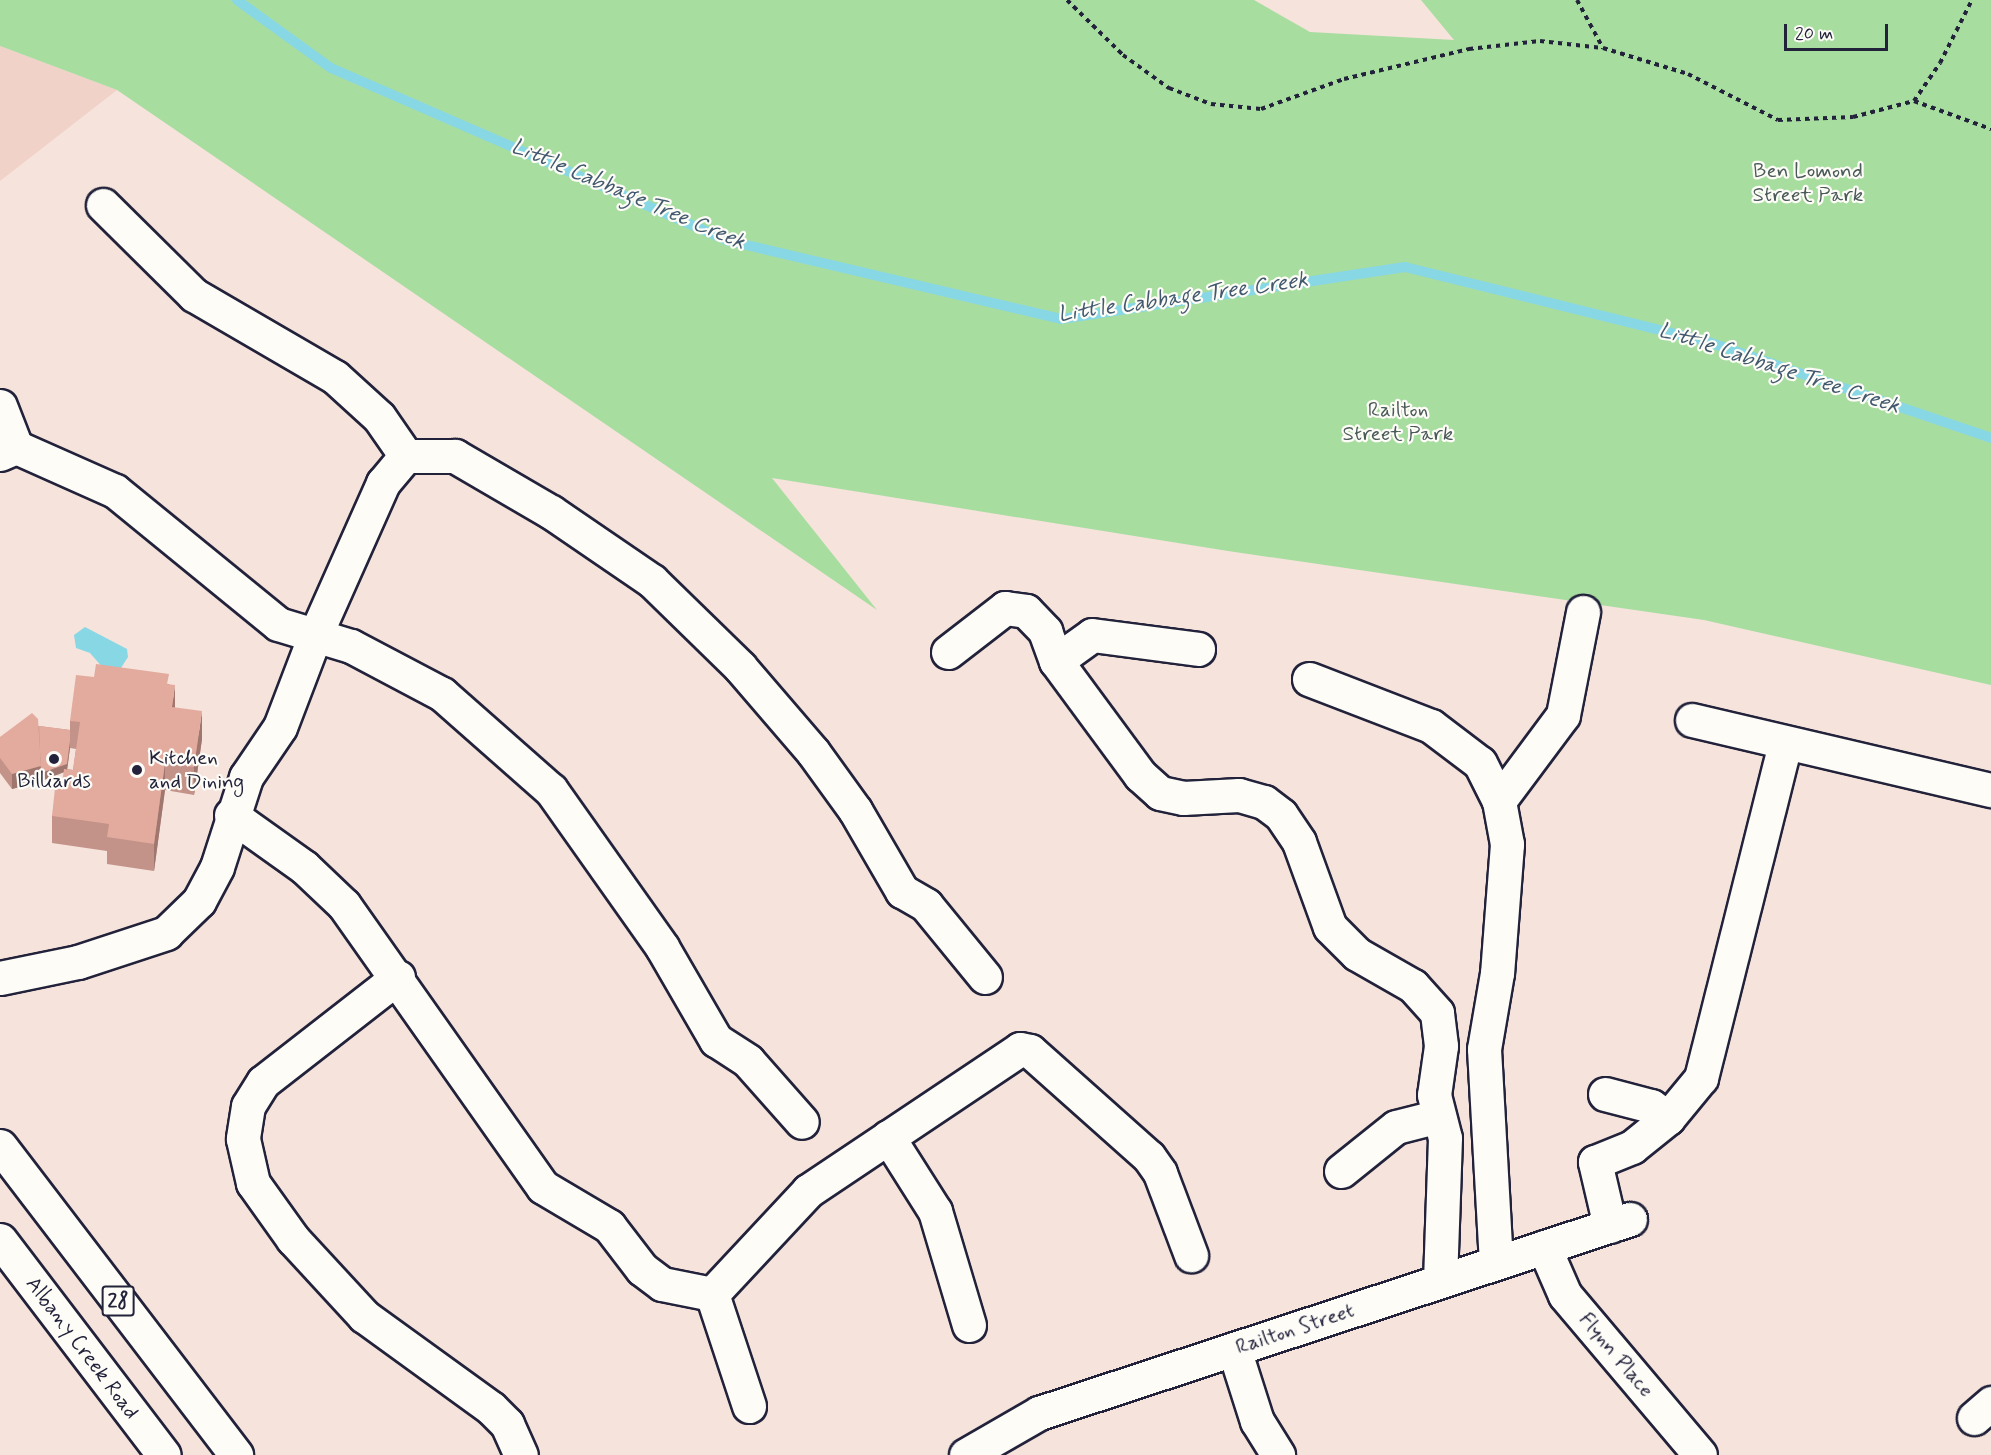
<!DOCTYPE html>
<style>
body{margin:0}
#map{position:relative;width:1991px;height:1455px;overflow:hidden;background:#f5e3dc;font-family:Mynerve,sans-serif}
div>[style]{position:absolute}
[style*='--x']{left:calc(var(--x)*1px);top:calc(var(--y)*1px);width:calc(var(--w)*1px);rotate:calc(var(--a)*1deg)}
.built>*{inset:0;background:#f0d2c9}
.green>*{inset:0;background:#a8dda0}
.water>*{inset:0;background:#88d7e5}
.stream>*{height:10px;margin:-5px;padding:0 5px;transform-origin:5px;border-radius:5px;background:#88d7e5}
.path>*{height:4px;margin-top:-2px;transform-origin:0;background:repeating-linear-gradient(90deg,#22223b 0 4.5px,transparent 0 9px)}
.roads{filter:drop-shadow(2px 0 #22223b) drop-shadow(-2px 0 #22223b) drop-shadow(0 2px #22223b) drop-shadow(0 -2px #22223b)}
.street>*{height:33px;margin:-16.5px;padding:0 16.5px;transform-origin:16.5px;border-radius:16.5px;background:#fdfcf7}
.primary>*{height:33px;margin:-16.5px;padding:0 16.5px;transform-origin:16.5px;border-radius:16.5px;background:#fdfcf7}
.wall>*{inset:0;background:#c39288}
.shaded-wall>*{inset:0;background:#9f776f}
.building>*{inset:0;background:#e3aa9e}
.dots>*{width:16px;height:16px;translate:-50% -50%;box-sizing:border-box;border:3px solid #fdfcf7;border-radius:50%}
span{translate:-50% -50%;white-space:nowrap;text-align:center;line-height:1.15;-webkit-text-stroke:4.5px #fdfcf7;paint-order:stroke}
.shield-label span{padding:2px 4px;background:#fdfcf7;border:2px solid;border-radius:4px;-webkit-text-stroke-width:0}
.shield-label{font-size:20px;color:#22223b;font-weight:700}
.park-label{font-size:21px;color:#4a5a59}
.poi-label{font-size:21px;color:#22223b}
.left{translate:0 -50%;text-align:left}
.street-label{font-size:21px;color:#22223b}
.water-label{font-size:22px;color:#41586e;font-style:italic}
.scale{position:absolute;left:1784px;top:24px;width:104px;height:27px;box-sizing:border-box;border:3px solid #22223b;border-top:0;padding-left:8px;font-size:18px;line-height:21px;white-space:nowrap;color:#22223b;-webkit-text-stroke:4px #fdfcf7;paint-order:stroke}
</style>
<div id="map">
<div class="built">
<i style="clip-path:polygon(0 46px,117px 90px,0 181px)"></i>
</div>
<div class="green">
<i style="clip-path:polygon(0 0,1254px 0,1310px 32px,1454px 40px,1421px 0,1991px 0,1991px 685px,1704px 620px,1228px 551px,772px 478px,877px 610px,117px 90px,0 46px)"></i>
</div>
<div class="water">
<i style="clip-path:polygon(85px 627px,127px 649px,128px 657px,119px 671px,104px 669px,90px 653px,76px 648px,74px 635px)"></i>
</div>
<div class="stream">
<i style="--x:237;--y:0;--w:116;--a:35.9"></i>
<i style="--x:331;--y:68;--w:434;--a:23.5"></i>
<i style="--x:729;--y:241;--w:341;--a:13.2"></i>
<i style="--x:1061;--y:319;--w:348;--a:-8.6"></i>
<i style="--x:1405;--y:267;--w:315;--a:13.9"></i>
<i style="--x:1711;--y:343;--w:296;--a:18.7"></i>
</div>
<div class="path">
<i style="--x:1067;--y:0;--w:78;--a:44.5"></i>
<i style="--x:1123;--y:55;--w:57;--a:35.7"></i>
<i style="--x:1169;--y:88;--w:45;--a:20.9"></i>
<i style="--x:1211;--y:104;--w:50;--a:5.7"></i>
<i style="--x:1261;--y:109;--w:88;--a:-19.9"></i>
<i style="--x:1344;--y:79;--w:129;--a:-13.5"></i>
<i style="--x:1469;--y:49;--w:71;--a:-6.4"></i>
<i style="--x:1540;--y:41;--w:63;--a:6.3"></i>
<i style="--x:1603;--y:48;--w:89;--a:17"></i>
<i style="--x:1688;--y:74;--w:101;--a:27.1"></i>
<i style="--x:1778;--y:120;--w:75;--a:-2.3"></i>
<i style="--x:1853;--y:117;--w:63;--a:-14.7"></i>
<i style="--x:1914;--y:101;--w:46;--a:-55.6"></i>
<i style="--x:1940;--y:63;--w:71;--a:-63.1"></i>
<i style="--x:1577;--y:0;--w:55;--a:61.6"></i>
<i style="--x:1914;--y:101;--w:82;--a:20"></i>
</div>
<div class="roads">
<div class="street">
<i style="--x:103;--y:205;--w:128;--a:44.7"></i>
<i style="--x:194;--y:295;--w:163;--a:30.2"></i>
<i style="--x:335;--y:377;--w:59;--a:42.3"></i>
<i style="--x:379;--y:417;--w:47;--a:55.3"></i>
<i style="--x:406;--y:456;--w:49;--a:0"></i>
<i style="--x:455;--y:456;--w:111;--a:30.3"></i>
<i style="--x:551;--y:512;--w:122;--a:34.3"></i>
<i style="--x:652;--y:581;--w:123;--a:44.3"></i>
<i style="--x:740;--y:667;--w:112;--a:49.3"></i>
<i style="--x:813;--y:752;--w:72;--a:54.1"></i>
<i style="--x:855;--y:810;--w:94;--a:59.9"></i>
<i style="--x:902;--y:891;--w:28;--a:30"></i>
<i style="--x:926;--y:905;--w:93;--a:50.7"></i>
<i style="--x:0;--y:406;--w:44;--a:68.7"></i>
<i style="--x:0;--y:454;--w:17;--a:-24"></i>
<i style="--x:16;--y:447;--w:108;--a:24"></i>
<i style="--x:115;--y:491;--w:210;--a:39.2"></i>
<i style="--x:278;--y:624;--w:76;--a:16.8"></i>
<i style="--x:351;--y:646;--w:103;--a:27.8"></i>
<i style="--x:442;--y:694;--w:145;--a:41.4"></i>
<i style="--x:551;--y:790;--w:192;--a:54.7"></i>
<i style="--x:662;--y:947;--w:108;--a:59.9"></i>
<i style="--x:716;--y:1040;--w:38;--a:33"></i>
<i style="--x:748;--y:1061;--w:81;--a:48.5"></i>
<i style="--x:948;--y:652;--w:72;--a:-37.7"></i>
<i style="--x:1005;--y:608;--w:21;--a:8"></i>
<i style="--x:1026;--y:611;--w:28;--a:46"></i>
<i style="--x:1045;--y:631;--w:32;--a:70"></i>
<i style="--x:1056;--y:661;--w:142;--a:53.6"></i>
<i style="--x:1140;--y:775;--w:27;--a:42"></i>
<i style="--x:1160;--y:793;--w:24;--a:12"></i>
<i style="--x:1183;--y:798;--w:56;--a:-3.1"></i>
<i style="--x:1239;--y:795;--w:26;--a:16"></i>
<i style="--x:1264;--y:802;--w:21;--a:37"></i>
<i style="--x:1281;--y:815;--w:32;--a:56"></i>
<i style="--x:1299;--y:842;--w:90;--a:70"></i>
<i style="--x:1330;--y:927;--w:38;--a:45"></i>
<i style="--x:1357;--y:954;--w:64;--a:29.7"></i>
<i style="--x:1413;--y:986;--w:36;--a:48"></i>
<i style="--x:1437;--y:1013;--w:33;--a:83"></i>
<i style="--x:1441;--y:1046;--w:49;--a:98.1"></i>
<i style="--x:1434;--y:1095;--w:44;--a:75.7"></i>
<i style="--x:1445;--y:1138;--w:143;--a:92"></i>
<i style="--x:1056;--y:661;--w:44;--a:-35.8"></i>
<i style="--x:1092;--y:635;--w:107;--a:7.5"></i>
<i style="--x:1309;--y:679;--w:131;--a:21.1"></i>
<i style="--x:1431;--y:726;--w:61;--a:37.1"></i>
<i style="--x:1480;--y:763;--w:42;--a:63.4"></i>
<i style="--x:1499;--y:801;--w:44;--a:79.5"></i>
<i style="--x:1507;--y:844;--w:129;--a:94.4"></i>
<i style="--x:1497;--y:973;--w:77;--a:99.7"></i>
<i style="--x:1484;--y:1049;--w:214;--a:86.8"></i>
<i style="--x:1692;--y:720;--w:307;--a:13.2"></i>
<i style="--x:1499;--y:801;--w:107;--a:-53.3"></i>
<i style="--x:1563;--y:715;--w:105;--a:-79"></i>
<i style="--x:231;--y:815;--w:90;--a:35.5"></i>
<i style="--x:304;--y:867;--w:55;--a:43.5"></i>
<i style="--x:344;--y:905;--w:345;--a:54.8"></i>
<i style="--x:543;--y:1187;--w:77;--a:30.6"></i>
<i style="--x:609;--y:1226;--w:54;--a:52.5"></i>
<i style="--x:642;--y:1269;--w:25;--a:37"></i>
<i style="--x:662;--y:1284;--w:51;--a:11.3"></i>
<i style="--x:712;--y:1294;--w:118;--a:71.7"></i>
<i style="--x:398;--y:977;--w:171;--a:142.1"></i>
<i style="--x:263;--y:1082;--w:28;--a:122"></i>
<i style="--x:248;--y:1106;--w:33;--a:99"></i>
<i style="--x:243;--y:1139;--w:45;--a:77.2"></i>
<i style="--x:253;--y:1183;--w:69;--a:54.5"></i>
<i style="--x:293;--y:1239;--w:105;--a:47.3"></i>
<i style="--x:364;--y:1316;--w:157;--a:35.9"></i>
<i style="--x:491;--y:1408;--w:23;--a:45"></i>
<i style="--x:507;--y:1424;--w:34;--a:66"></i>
<i style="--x:0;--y:978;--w:80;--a:-11.6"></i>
<i style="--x:78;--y:962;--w:93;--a:-18.2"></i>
<i style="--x:166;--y:933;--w:46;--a:-44.1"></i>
<i style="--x:199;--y:901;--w:38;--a:-62"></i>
<i style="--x:217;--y:867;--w:95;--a:-72.1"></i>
<i style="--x:246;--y:777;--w:60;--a:-55.8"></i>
<i style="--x:280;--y:727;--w:95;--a:-69.1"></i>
<i style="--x:314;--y:638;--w:170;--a:-66"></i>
<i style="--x:383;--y:483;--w:35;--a:-50"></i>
<i style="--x:1605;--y:1094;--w:48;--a:14.6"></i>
<i style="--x:1651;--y:1106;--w:21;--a:35"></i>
<i style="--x:888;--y:1137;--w:88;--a:57.6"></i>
<i style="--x:935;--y:1211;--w:119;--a:73.4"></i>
<i style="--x:1341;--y:1171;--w:70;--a:-38.7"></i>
<i style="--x:1396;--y:1127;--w:44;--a:-14.3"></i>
<i style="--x:1610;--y:1226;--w:66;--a:-103.2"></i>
<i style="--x:1595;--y:1162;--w:40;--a:-22"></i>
<i style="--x:1632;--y:1147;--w:46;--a:-38.9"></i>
<i style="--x:1668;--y:1118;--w:52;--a:-50.5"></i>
<i style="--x:1701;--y:1078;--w:344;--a:-75.9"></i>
<i style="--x:1544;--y:1247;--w:52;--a:66.4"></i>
<i style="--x:1565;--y:1295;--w:209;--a:49.8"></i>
<i style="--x:712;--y:1294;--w:141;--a:-47"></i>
<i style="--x:808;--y:1191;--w:255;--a:-33.8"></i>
<i style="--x:1020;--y:1049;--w:10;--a:11"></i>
<i style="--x:1030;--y:1051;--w:159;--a:41.7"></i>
<i style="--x:1149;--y:1157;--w:19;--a:55"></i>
<i style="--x:1160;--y:1173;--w:88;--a:69.3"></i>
<i style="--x:1234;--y:1349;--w:76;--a:72.3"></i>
<i style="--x:1257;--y:1421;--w:40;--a:58"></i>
<i style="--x:1974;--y:1418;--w:23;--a:-41"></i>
<i style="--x:966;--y:1455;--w:84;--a:-29.9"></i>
<i style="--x:1039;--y:1413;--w:622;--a:-18.17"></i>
</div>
<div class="primary">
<i style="--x:0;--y:1146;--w:389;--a:52.6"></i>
<i style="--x:0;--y:1240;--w:270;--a:52.7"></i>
</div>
</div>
<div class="wall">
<i style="clip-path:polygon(evenodd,94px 677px,169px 684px,175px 708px,202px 739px,194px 795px,165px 790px,154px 871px,107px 864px,107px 851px,52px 843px,52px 816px,62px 789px,64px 772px,41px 781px,12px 789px,0 773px,0 737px,39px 726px,70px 730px,70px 721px,94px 677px,70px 748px,76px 749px,73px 770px,67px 769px,70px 748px)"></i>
</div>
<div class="shaded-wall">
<i style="clip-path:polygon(175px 685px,175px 712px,172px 707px)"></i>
<i style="clip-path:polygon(202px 711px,202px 739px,194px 795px,194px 767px)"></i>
<i style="clip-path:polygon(70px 741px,70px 748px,67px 771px,41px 781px,12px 789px,12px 774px)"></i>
<i style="clip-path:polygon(165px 763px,165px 790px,154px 871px,154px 844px)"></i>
</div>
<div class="building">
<i style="clip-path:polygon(96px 664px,169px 674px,167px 684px,175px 685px,172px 707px,202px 711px,194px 767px,165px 763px,154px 844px,107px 837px,109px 824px,52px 816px,55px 788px,62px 789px,64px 769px,73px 770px,80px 722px,70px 721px,76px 675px,94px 677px)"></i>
<i style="clip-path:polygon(32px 713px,38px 719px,41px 766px,12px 774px,0 758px,0 737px)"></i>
<i style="clip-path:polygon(39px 726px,70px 730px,70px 741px,67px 764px,41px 773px)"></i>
</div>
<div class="dots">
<i style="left:54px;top:759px;background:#22223b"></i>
<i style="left:137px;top:770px;background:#22223b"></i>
</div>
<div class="shield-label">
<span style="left:118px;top:1301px">28</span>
</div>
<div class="park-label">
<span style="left:1808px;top:183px">Ben Lomond<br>Street Park</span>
<span style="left:1398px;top:422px">Railton<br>Street Park</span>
</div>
<div class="poi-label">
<span class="left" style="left:149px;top:770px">Kitchen<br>and Dining</span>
<span style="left:54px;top:781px">Billiards</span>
</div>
<div class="street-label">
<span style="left:1295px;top:1329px;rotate:-18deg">Railton Street</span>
<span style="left:82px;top:1348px;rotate:53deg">Albany Creek Road</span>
<span style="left:1616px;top:1355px;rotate:50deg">Flynn Place</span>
</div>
<div class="water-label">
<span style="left:628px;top:195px;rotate:23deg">Little Cabbage Tree Creek</span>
<span style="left:1183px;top:298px;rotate:-8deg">Little Cabbage Tree Creek</span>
<span style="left:1779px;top:369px;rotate:18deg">Little Cabbage Tree Creek</span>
</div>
<div class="scale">20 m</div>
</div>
